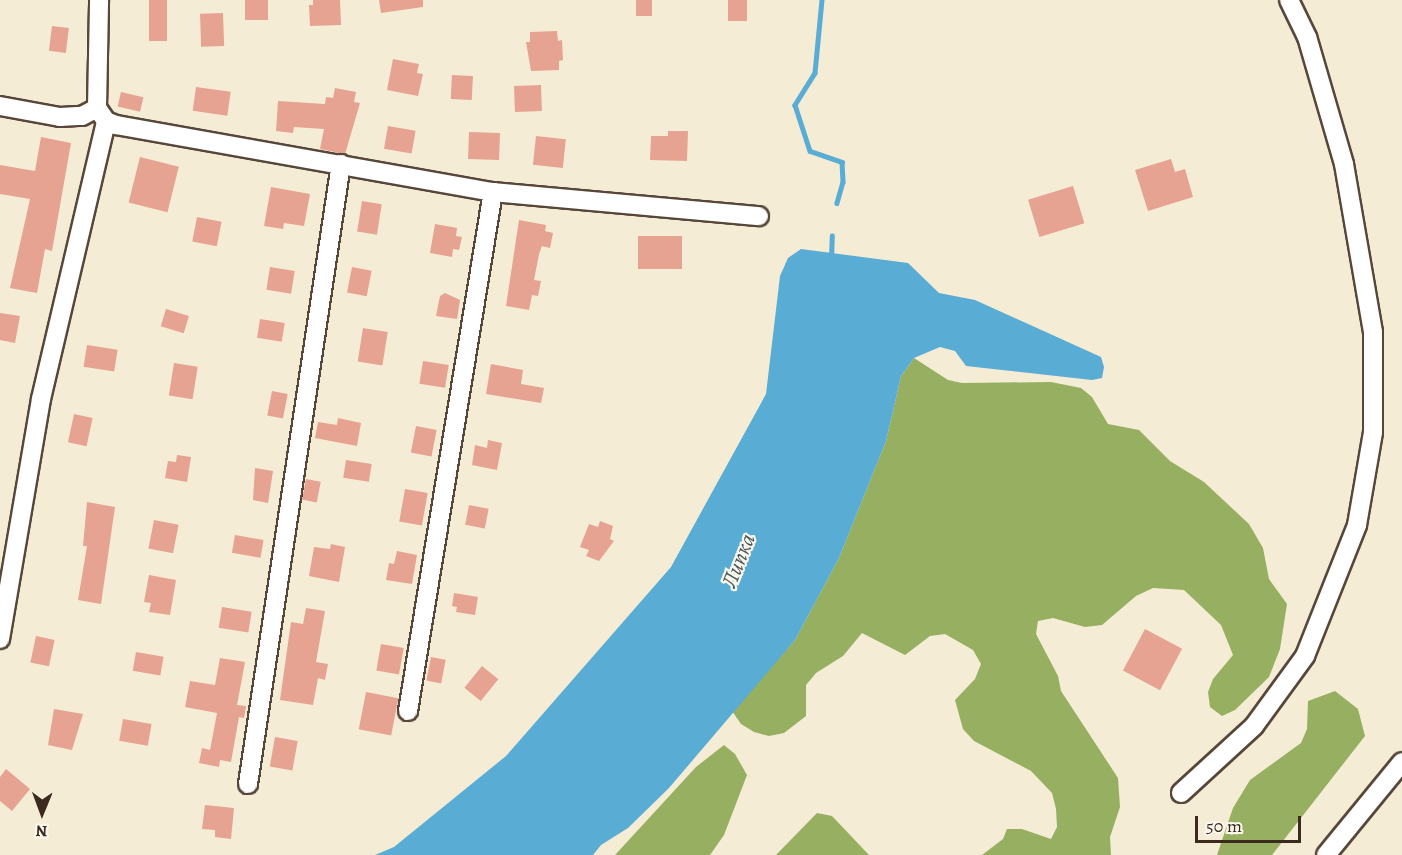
<!DOCTYPE html>
<meta charset="utf-8">
<style>
body{margin:0}
#map{position:relative;width:1402px;height:855px;overflow:hidden;background:#f5ecd6;font-family:Alegreya,serif}
div>[style]{position:absolute}
[style*='--x']{left:calc(var(--x)*1px);top:calc(var(--y)*1px);width:calc(var(--w)*1px);rotate:calc(var(--a)*1deg)}
.forest>*{inset:0;background:#97af60}
.water>*{inset:0;background:#59acd4}
.stream>*{height:4.5px;margin:-2.25px;padding:0 2.25px;transform-origin:2.25px;border-radius:2.25px;background:#59acd4}
.building>*{inset:0;background:#e6a392;transform-origin:0 0}
.roads{filter:drop-shadow(2px 0 #57473a) drop-shadow(-2px 0 #57473a) drop-shadow(0 2px #57473a) drop-shadow(0 -2px #57473a)}
.minor>*{height:18px;margin:-9px;padding:0 9px;transform-origin:9px;border-radius:9px;background:#fff}
span{translate:-50% -50%;white-space:nowrap;text-align:center;line-height:1.15;-webkit-text-stroke:4.5px #fbf7ec;paint-order:stroke}
.water-label{font-size:22px;color:#46585e;font-style:italic}
.north{position:absolute;left:12px;top:783px;width:60px;height:60px;-webkit-text-stroke:4px #fbf7ec;paint-order:stroke;rotate:181deg;font-size:16px;font-weight:700;line-height:24px;text-align:center;color:#3b2a1e}
.north::after{content:'';display:block;margin:auto;width:21px;height:27px;background:#3b2a1e;clip-path:polygon(50% 0,100% 100%,50% 72%,0 100%)}
.scale{position:absolute;left:1195px;top:816px;width:106px;height:27px;box-sizing:border-box;border:3px solid #3b2a1e;border-top:0;padding-left:8px;font-size:18px;line-height:21px;white-space:nowrap;color:#3b2a1e;-webkit-text-stroke:4px #fbf7ec;paint-order:stroke}
</style>
<div id="map">
<div class="forest">
<i style="clip-path:polygon(914px 358px,948px 380px,962px 383px,1051px 382px,1081px 388px,1092px 397px,1108px 424px,1139px 430px,1170px 461px,1204px 482px,1249px 524px,1263px 548px,1269px 579px,1287px 604px,1280px 649px,1269px 677px,1235px 710px,1222px 716px,1210px 707px,1208px 692px,1213px 679px,1233px 655px,1221px 625px,1184px 590px,1153px 588px,1136px 596px,1102px 625px,1085px 627px,1053px 618px,1038px 621px,1036px 634px,1058px 676px,1061px 691px,1118px 778px,1120px 807px,1110px 837px,1111px 855px,982px 855px,1003px 839px,1007px 829px,1022px 829px,1051px 839px,1057px 827px,1056px 809px,1052px 793px,1031px 771px,974px 741px,963px 729px,955px 700px,975px 679px,981px 664px,973px 650px,945px 634px,930px 636px,905px 655px,862px 633px,843px 656px,816px 673px,806px 685px,806px 716px,784px 733px,769px 736px,754px 732px,741px 724px,732px 711px,795px 640px,839px 558px,886px 441px,901px 376px)"></i>
<i style="clip-path:polygon(1335px 691px,1358px 709px,1365px 736px,1272px 855px,1217px 855px,1233px 808px,1250px 780px,1301px 743px,1307px 729px,1308px 701px)"></i>
<i style="clip-path:polygon(724px 745px,735px 754px,747px 775px,724px 835px,710px 855px,615px 855px,696px 767px)"></i>
<i style="clip-path:polygon(817px 813px,832px 816px,869px 855px,776px 855px)"></i>
</div>
<div class="water">
<i style="clip-path:polygon(801px 249px,908px 263px,939px 293px,975px 300px,1101px 357px,1104px 367px,1102px 378px,1092px 380px,966px 366px,955px 351px,940px 347px,914px 358px,901px 376px,886px 441px,839px 558px,795px 640px,669px 788px,628px 828px,601px 845px,593px 855px,375px 855px,394px 847px,506px 756px,671px 567px,766px 394px,780px 276px,788px 258px)"></i>
</div>
<div class="stream">
<i style="--x:822;--y:0;--w:73;--a:95.5"></i>
<i style="--x:815;--y:73;--w:38;--a:122"></i>
<i style="--x:795;--y:105;--w:48;--a:71.9"></i>
<i style="--x:810;--y:151;--w:34;--a:19"></i>
<i style="--x:842;--y:162;--w:20;--a:87"></i>
<i style="--x:843;--y:182;--w:22;--a:106"></i>
<i style="--x:831;--y:259;--w:23;--a:-88"></i>
</div>
<div class="building">
<i style="left:149px;top:0;width:18px;height:41px"></i>
<i style="left:245px;top:0;width:23px;height:20px"></i>
<i style="clip-path:polygon(313px 0,340px 0,341px 25px,310px 26px,309px 5px,313px 5px)"></i>
<i style="clip-path:polygon(379px 0,423px 0,423px 7px,381px 13px)"></i>
<i style="left:636px;top:0;width:16px;height:16px"></i>
<i style="left:728px;top:0;width:19px;height:21px"></i>
<i style="left:223px;top:13px;width:33px;height:23px;rotate:88deg"></i>
<i style="left:52px;top:26px;width:17px;height:25px;rotate:7deg"></i>
<i style="clip-path:polygon(557px 31px,558px 41px,562px 40px,563px 60px,559px 61px,559px 70px,531px 71px,526px 42px,530px 42px,530px 32px)"></i>
<i style="clip-path:polygon(393px 59px,419px 64px,417px 73px,423px 74px,418px 96px,387px 90px)"></i>
<i style="left:452px;top:75px;width:21px;height:24px;rotate:3deg"></i>
<i style="left:541px;top:85px;width:26px;height:27px;rotate:88deg"></i>
<i style="left:196px;top:87px;width:35px;height:24px;rotate:8deg"></i>
<i style="clip-path:polygon(335px 88px,356px 92px,354px 102px,360px 103px,345px 154px,320px 149px,324px 129px,294px 127px,293px 133px,276px 131px,278px 101px,325px 104px,326px 97px,333px 98px)"></i>
<i style="left:121px;top:92px;width:23px;height:15px;rotate:13deg"></i>
<i style="left:388px;top:126px;width:28px;height:23px;rotate:10deg"></i>
<i style="clip-path:polygon(668px 131px,688px 131px,687px 161px,650px 160px,651px 136px,668px 136px)"></i>
<i style="left:469px;top:132px;width:31px;height:27px;rotate:2deg"></i>
<i style="left:536px;top:136px;width:30px;height:29px;rotate:6deg"></i>
<i style="clip-path:polygon(41px 137px,71px 143px,52px 251px,45px 249px,37px 293px,10px 288px,30px 199px,0 194px,0 165px,35px 171px)"></i>
<i style="left:140px;top:157px;width:40px;height:47px;rotate:14deg"></i>
<i style="clip-path:polygon(1171px 159px,1175px 172px,1185px 169px,1193px 197px,1148px 211px,1135px 170px)"></i>
<i style="left:1073px;top:186px;width:39px;height:47px;rotate:73deg"></i>
<i style="clip-path:polygon(271px 187px,310px 194px,304px 226px,284px 223px,283px 229px,264px 226px)"></i>
<i style="left:362px;top:201px;width:20px;height:31px;rotate:9deg"></i>
<i style="left:197px;top:217px;width:25px;height:25px;rotate:11deg"></i>
<i style="clip-path:polygon(519px 220px,546px 225px,545px 231px,553px 233px,550px 248px,542px 246px,539px 254px,534px 280px,541px 281px,538px 296px,532px 295px,529px 310px,506px 306px)"></i>
<i style="clip-path:polygon(435px 224px,457px 228px,456px 236px,462px 237px,459px 250px,453px 249px,452px 257px,430px 253px)"></i>
<i style="left:682px;top:236px;width:33px;height:44px;rotate:90deg"></i>
<i style="left:270px;top:267px;width:25px;height:23px;rotate:9deg"></i>
<i style="left:352px;top:267px;width:20px;height:26px;rotate:11deg"></i>
<i style="clip-path:polygon(445px 293px,460px 300px,457px 319px,436px 316px,440px 296px)"></i>
<i style="left:166px;top:309px;width:24px;height:18px;rotate:17deg"></i>
<i style="clip-path:polygon(0 313px,20px 316px,15px 343px,0 340px)"></i>
<i style="left:260px;top:319px;width:25px;height:19px;rotate:9deg"></i>
<i style="left:363px;top:328px;width:25px;height:34px;rotate:9deg"></i>
<i style="left:87px;top:345px;width:31px;height:22px;rotate:9deg"></i>
<i style="left:423px;top:361px;width:26px;height:23px;rotate:9deg"></i>
<i style="left:174px;top:363px;width:24px;height:33px;rotate:9deg"></i>
<i style="clip-path:polygon(491px 364px,523px 370px,521px 384px,544px 388px,541px 403px,486px 394px)"></i>
<i style="left:272px;top:391px;width:16px;height:25px;rotate:11deg"></i>
<i style="left:74px;top:414px;width:19px;height:29px;rotate:12deg"></i>
<i style="clip-path:polygon(338px 418px,361px 423px,357px 446px,315px 438px,318px 422px,337px 425px)"></i>
<i style="left:416px;top:426px;width:21px;height:27px;rotate:11deg"></i>
<i style="clip-path:polygon(488px 440px,502px 443px,497px 470px,472px 465px,475px 445px,487px 448px)"></i>
<i style="clip-path:polygon(177px 455px,191px 457px,187px 482px,165px 478px,168px 461px,176px 462px)"></i>
<i style="left:346px;top:460px;width:26px;height:18px;rotate:9deg"></i>
<i style="clip-path:polygon(255px 468px,273px 471px,268px 503px,253px 500px)"></i>
<i style="left:306px;top:479px;width:15px;height:21px;rotate:11deg"></i>
<i style="left:405px;top:489px;width:23px;height:33px;rotate:10deg"></i>
<i style="clip-path:polygon(87px 502px,115px 507px,101px 604px,78px 600px,87px 546px,83px 546px)"></i>
<i style="left:469px;top:505px;width:20px;height:20px;rotate:11deg"></i>
<i style="left:154px;top:520px;width:25px;height:29px;rotate:11deg"></i>
<i style="clip-path:polygon(600px 521px,613px 526px,610px 539px,614px 541px,599px 561px,586px 556px,589px 550px,580px 547px,589px 524px,598px 527px)"></i>
<i style="left:235px;top:535px;width:29px;height:18px;rotate:10deg"></i>
<i style="clip-path:polygon(331px 544px,345px 547px,339px 582px,309px 576px,314px 547px,330px 549px)"></i>
<i style="clip-path:polygon(397px 551px,417px 555px,412px 584px,386px 580px,389px 563px,394px 564px)"></i>
<i style="clip-path:polygon(149px 575px,176px 580px,170px 615px,149px 612px,151px 603px,144px 602px)"></i>
<i style="clip-path:polygon(454px 593px,478px 597px,475px 615px,456px 612px,457px 607px,452px 606px)"></i>
<i style="left:222px;top:607px;width:30px;height:21px;rotate:9deg"></i>
<i style="clip-path:polygon(306px 608px,325px 611px,316px 662px,328px 664px,325px 680px,318px 678px,313px 705px,280px 700px,291px 622px,303px 624px)"></i>
<i style="left:1145px;top:629px;width:42px;height:47px;rotate:28deg"></i>
<i style="left:36px;top:636px;width:19px;height:27px;rotate:12deg"></i>
<i style="left:381px;top:644px;width:23px;height:27px;rotate:10deg"></i>
<i style="left:136px;top:652px;width:28px;height:19px;rotate:10deg"></i>
<i style="left:431px;top:657px;width:15px;height:24px;rotate:11deg"></i>
<i style="clip-path:polygon(220px 658px,245px 662px,237px 705px,246px 706px,244px 718px,239px 717px,231px 762px,220px 760px,219px 767px,199px 763px,202px 748px,210px 750px,217px 713px,185px 707px,190px 681px,215px 685px)"></i>
<i style="left:482px;top:666px;width:21px;height:28px;rotate:39deg"></i>
<i style="left:366px;top:692px;width:33px;height:38px;rotate:11deg"></i>
<i style="clip-path:polygon(54px 709px,83px 714px,72px 750px,48px 745px)"></i>
<i style="left:123px;top:719px;width:29px;height:22px;rotate:10deg"></i>
<i style="left:275px;top:737px;width:23px;height:30px;rotate:10deg"></i>
<i style="clip-path:polygon(6px 769px,30px 789px,12px 811px,0 801px,0 777px)"></i>
<i style="clip-path:polygon(205px 805px,234px 808px,231px 839px,215px 837px,215px 830px,202px 829px)"></i>
</div>
<div class="roads">
<div class="minor">
<i style="--x:0;--y:106;--w:61;--a:10.4"></i>
<i style="--x:60;--y:117;--w:22;--a:-3"></i>
<i style="--x:82;--y:116;--w:17;--a:-28"></i>
<i style="--x:97;--y:108;--w:16;--a:55"></i>
<i style="--x:106;--y:121;--w:11;--a:22"></i>
<i style="--x:116;--y:125;--w:383;--a:10.1"></i>
<i style="--x:493;--y:192;--w:267;--a:5.2"></i>
<i style="--x:97;--y:108;--w:108;--a:-88.9"></i>
<i style="--x:0;--y:639;--w:243;--a:-80.3"></i>
<i style="--x:41;--y:399;--w:285;--a:-76.8"></i>
<i style="--x:408;--y:711;--w:526;--a:-80.7"></i>
<i style="--x:248;--y:784;--w:627;--a:-81.47"></i>
<i style="--x:1181;--y:793;--w:99;--a:-42.5"></i>
<i style="--x:1254;--y:726;--w:87;--a:-53.9"></i>
<i style="--x:1305;--y:656;--w:141;--a:-68.3"></i>
<i style="--x:1357;--y:525;--w:94;--a:-80.2"></i>
<i style="--x:1373;--y:432;--w:100;--a:-90"></i>
<i style="--x:1373;--y:332;--w:170;--a:-99.8"></i>
<i style="--x:1344;--y:164;--w:132;--a:-106.2"></i>
<i style="--x:1307;--y:37;--w:41;--a:-115.9"></i>
<i style="--x:1326;--y:855;--w:120;--a:-50.7"></i>
</div>
</div>
<div class="water-label">
<span style="left:739px;top:561px;rotate:-68deg">Липка</span>
</div>
<div class="north">N</div>
<div class="scale">50 m</div>
</div>
